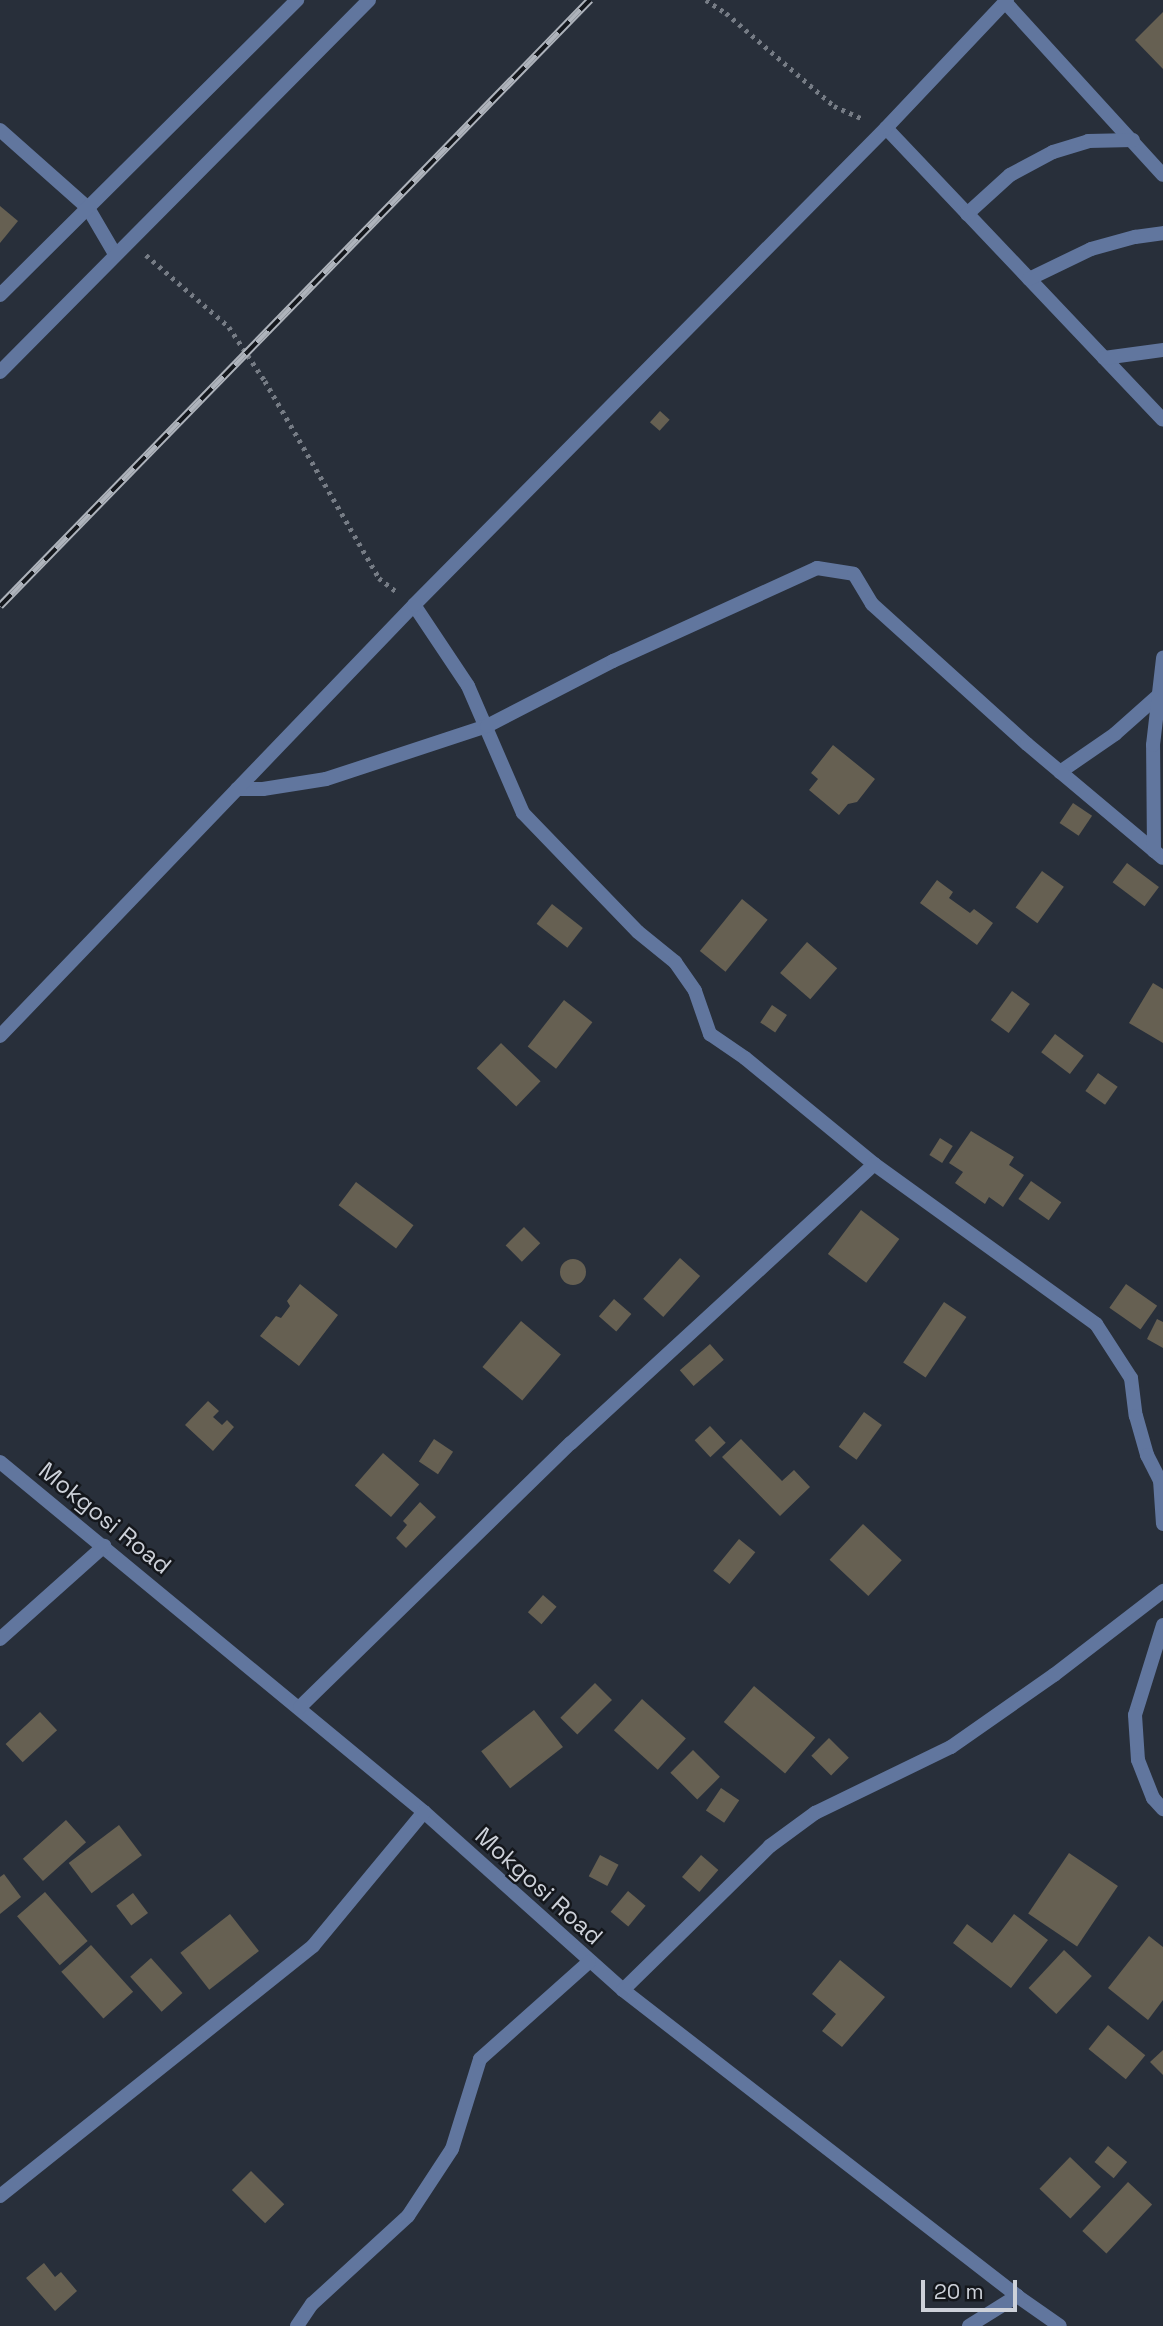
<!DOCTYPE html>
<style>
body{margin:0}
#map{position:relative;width:1163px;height:2326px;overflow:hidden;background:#282f3a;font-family:"Space Grotesk",sans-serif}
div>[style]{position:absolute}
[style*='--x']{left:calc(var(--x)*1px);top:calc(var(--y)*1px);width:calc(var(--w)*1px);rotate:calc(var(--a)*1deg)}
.building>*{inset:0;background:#666052;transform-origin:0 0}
.round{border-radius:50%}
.path>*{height:4.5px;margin-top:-2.25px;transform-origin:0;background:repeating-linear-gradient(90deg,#767c85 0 3.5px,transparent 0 8.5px)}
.minor>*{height:14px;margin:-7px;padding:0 7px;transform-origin:7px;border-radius:7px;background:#61769e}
.tertiary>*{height:14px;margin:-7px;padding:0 7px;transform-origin:7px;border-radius:7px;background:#61769e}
.rail>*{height:8px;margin-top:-4px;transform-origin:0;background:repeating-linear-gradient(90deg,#14171c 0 16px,#aeb3bb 0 32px);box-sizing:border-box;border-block:2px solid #aeb3bb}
span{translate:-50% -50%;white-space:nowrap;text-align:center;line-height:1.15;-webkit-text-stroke:5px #14171c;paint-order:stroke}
.street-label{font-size:24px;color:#cdd1d9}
.scale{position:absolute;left:921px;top:2280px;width:96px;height:32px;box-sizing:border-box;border:4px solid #cdd1d9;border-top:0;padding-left:9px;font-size:21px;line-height:24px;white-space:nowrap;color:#cdd1d9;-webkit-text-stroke:5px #14171c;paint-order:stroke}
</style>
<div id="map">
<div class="building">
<i style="clip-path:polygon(1163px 12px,1163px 69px,1135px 40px)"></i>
<i style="clip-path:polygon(0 206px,18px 221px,0 243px)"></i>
<i style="left:660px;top:411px;width:13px;height:15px;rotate:42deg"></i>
<i style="clip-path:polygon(833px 745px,875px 779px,857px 802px,848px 804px,839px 815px,809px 790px,818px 779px,811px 773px)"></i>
<i style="left:1073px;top:803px;width:23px;height:24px;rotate:34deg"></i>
<i style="left:1127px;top:863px;width:40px;height:24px;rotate:37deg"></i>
<i style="left:1042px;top:871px;width:27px;height:45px;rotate:36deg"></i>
<i style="clip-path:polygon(937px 880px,953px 892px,949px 898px,970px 913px,974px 909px,993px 923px,977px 945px,920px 903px)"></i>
<i style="left:742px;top:899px;width:33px;height:67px;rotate:39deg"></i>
<i style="left:552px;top:904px;width:39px;height:25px;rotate:38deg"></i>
<i style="left:807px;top:942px;width:40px;height:41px;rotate:41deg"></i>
<i style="clip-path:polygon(1153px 983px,1163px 989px,1163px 1043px,1129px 1023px)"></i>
<i style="left:1012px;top:991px;width:22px;height:36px;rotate:36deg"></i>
<i style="left:564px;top:1000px;width:36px;height:59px;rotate:38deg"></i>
<i style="left:772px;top:1005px;width:18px;height:21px;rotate:34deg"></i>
<i style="left:1055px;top:1034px;width:36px;height:23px;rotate:37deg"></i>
<i style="left:501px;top:1043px;width:55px;height:35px;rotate:44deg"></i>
<i style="left:1098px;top:1073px;width:24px;height:22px;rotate:35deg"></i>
<i style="clip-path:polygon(971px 1131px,1014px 1157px,1009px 1165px,1024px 1175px,1003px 1207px,989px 1197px,985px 1204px,955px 1183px,963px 1172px,949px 1163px)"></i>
<i style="left:940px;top:1138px;width:15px;height:20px;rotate:32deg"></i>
<i style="left:1031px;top:1181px;width:37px;height:22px;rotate:35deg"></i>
<i style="left:356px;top:1182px;width:72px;height:29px;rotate:37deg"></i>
<i style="left:861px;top:1210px;width:48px;height:55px;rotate:37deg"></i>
<i style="left:524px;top:1227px;width:23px;height:26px;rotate:45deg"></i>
<i style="left:680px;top:1258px;width:27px;height:55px;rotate:42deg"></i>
<i class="round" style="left:560px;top:1259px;width:26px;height:26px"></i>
<i style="clip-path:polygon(300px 1284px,338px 1315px,299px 1366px,260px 1336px,276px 1316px,281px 1318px,290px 1306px,287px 1301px)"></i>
<i style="left:1126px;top:1284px;width:38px;height:29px;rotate:35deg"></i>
<i style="left:614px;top:1299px;width:23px;height:23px;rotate:41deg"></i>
<i style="left:944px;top:1302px;width:27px;height:73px;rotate:34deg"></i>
<i style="clip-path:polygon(1157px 1319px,1163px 1322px,1163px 1348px,1147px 1339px)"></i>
<i style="left:521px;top:1321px;width:52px;height:60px;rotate:40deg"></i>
<i style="left:710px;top:1344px;width:21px;height:40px;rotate:49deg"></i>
<i style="clip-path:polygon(208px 1401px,219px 1411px,213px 1417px,222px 1425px,227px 1420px,234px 1427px,213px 1451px,185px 1425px)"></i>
<i style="left:864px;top:1412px;width:22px;height:43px;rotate:36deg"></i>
<i style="left:710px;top:1426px;width:23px;height:21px;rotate:47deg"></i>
<i style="left:434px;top:1439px;width:23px;height:27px;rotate:34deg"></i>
<i style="clip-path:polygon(741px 1439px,782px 1481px,794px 1470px,810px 1487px,780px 1516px,722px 1457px)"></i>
<i style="left:383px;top:1453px;width:48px;height:43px;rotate:41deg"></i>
<i style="clip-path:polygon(420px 1502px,436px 1517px,406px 1548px,396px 1538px,407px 1525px,403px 1521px)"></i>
<i style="left:863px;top:1524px;width:53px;height:49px;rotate:43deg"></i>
<i style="left:739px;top:1539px;width:21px;height:41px;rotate:39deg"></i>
<i style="left:543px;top:1595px;width:18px;height:23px;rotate:41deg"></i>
<i style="left:595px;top:1683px;width:24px;height:49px;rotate:45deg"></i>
<i style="left:754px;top:1686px;width:80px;height:47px;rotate:40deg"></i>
<i style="left:642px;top:1699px;width:59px;height:42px;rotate:42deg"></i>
<i style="left:534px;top:1710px;width:47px;height:67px;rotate:52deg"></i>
<i style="left:40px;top:1712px;width:25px;height:47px;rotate:47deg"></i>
<i style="left:829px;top:1738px;width:28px;height:25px;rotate:45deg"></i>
<i style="left:693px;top:1750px;width:38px;height:32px;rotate:45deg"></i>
<i style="left:721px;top:1788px;width:22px;height:27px;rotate:34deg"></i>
<i style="left:66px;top:1820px;width:30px;height:58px;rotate:48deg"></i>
<i style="left:119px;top:1825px;width:38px;height:63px;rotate:53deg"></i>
<i style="left:1069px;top:1853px;width:59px;height:73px;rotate:34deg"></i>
<i style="left:600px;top:1855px;width:21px;height:24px;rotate:28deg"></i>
<i style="left:701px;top:1855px;width:23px;height:29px;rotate:41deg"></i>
<i style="clip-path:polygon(4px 1874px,21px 1897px,0 1914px,0 1877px)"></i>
<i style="left:628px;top:1891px;width:23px;height:27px;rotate:40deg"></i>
<i style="left:45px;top:1892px;width:65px;height:37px;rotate:49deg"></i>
<i style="left:133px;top:1893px;width:25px;height:21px;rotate:53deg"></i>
<i style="left:230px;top:1914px;width:47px;height:63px;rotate:52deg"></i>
<i style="clip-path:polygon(1014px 1914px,1048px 1940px,1011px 1988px,953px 1943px,967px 1924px,992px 1943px)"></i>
<i style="clip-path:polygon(1149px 1936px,1163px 1947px,1163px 2000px,1148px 2020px,1108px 1988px)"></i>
<i style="left:91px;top:1945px;width:63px;height:40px;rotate:48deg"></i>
<i style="left:1064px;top:1950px;width:38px;height:52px;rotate:43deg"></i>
<i style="left:151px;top:1958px;width:47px;height:28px;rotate:48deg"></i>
<i style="clip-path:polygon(840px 1960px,885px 1997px,842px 2047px,822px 2031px,836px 2014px,812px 1994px)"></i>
<i style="left:1108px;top:2025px;width:48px;height:31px;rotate:39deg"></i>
<i style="clip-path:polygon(1163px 2050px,1163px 2075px,1150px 2062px)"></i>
<i style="left:1108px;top:2146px;width:25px;height:21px;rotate:40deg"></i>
<i style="left:1070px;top:2157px;width:43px;height:44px;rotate:44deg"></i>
<i style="left:251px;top:2171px;width:47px;height:27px;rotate:45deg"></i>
<i style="left:1128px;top:2182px;width:33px;height:67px;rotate:43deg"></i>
<i style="clip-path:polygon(44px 2263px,55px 2277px,61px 2272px,77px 2291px,55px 2311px,26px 2278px)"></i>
</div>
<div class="path">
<i style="--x:706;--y:0;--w:24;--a:33"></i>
<i style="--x:726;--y:13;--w:143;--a:40.7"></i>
<i style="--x:834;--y:106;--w:32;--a:24"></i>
<i style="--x:146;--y:255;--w:110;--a:40.9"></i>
<i style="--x:229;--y:327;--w:65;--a:56.3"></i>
<i style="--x:265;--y:381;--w:228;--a:59.9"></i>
<i style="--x:379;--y:578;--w:23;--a:38"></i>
</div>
<div class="minor">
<i style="--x:1005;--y:2;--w:234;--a:47.6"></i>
<i style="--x:886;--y:128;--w:402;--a:46.5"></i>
<i style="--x:0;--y:130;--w:118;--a:41.6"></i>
<i style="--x:88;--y:208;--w:53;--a:59.6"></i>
<i style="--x:967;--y:214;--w:58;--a:-42.2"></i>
<i style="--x:1010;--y:175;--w:49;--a:-28.1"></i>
<i style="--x:1053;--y:152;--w:37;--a:-17"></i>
<i style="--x:1088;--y:141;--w:45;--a:-1.3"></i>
<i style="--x:1029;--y:279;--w:69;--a:-25.8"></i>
<i style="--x:1091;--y:249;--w:46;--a:-15.3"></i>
<i style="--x:1135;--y:237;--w:28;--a:-8"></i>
<i style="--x:0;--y:295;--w:419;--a:-44.8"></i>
<i style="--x:1104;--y:358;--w:60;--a:-7.7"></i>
<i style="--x:0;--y:372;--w:524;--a:-45.23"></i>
<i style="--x:414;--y:605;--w:97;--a:56.3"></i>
<i style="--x:468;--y:686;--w:138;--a:66.6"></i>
<i style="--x:523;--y:813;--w:165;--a:46"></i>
<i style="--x:638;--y:932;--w:48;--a:39"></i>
<i style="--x:675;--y:962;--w:35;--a:55"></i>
<i style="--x:695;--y:991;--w:46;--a:70.8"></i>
<i style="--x:710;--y:1034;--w:42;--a:34.4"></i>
<i style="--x:745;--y:1058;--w:167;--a:39.4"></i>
<i style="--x:874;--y:1164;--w:274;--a:35.8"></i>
<i style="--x:1096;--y:1324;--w:64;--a:57.1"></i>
<i style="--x:1131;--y:1378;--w:38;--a:83"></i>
<i style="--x:1136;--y:1416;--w:41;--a:74.2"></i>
<i style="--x:1147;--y:1455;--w:28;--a:63"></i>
<i style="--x:1160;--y:1480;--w:44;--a:86.1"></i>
<i style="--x:1060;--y:772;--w:67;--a:-34.6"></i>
<i style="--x:1115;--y:734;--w:59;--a:-41.6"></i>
<i style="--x:237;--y:789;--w:26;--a:0"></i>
<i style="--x:263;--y:789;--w:64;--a:-9"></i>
<i style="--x:326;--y:779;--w:169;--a:-18.2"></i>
<i style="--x:487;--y:726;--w:142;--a:-27.3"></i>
<i style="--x:613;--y:661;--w:224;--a:-24.5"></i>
<i style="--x:817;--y:568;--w:37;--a:9"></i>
<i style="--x:854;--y:574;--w:35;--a:59"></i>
<i style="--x:872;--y:604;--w:209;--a:42.1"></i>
<i style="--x:1027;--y:744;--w:177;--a:40"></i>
<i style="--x:1154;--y:851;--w:106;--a:-90.5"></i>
<i style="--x:1153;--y:745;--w:88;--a:-83.4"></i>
<i style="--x:0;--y:1462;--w:550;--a:39.54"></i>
<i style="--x:424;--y:1812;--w:267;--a:41.8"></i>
<i style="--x:623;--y:1990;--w:499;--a:37.8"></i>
<i style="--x:1017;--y:2296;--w:52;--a:34.9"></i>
<i style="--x:1163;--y:1625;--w:94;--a:107.3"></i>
<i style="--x:1135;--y:1715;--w:45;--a:86.2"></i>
<i style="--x:1138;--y:1760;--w:41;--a:68.5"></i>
<i style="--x:1153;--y:1798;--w:15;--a:48"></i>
<i style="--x:0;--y:1639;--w:140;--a:-41.8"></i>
<i style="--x:300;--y:1707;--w:378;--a:-44.3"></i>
<i style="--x:571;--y:1443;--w:412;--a:-42.6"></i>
<i style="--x:623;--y:1990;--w:206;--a:-44.4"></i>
<i style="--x:770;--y:1846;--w:56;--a:-36.3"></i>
<i style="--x:815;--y:1813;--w:151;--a:-25.9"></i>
<i style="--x:951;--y:1747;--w:126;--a:-35"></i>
<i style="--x:1054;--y:1675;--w:138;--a:-37.6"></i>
<i style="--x:0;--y:2196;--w:401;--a:-38.6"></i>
<i style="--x:313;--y:1946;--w:174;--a:-50.4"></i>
<i style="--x:297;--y:2326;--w:27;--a:-56"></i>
<i style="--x:312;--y:2304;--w:130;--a:-42.5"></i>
<i style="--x:408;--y:2216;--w:80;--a:-56.7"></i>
<i style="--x:452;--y:2149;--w:94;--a:-72.7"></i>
<i style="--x:480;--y:2059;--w:146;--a:-41.7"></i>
<i style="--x:969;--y:2326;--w:57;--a:-32"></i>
</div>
<div class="tertiary">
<i style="--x:0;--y:1036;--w:598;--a:-46.15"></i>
<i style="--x:414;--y:605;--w:671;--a:-45.3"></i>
<i style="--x:886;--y:128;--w:176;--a:-46.6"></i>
</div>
<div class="rail">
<i style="--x:0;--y:606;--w:846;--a:-45.77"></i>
</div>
<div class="street-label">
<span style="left:105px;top:1518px;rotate:39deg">Mokgosi Road</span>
<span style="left:539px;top:1886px;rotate:42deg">Mokgosi Road</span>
</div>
<div class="scale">20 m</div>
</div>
